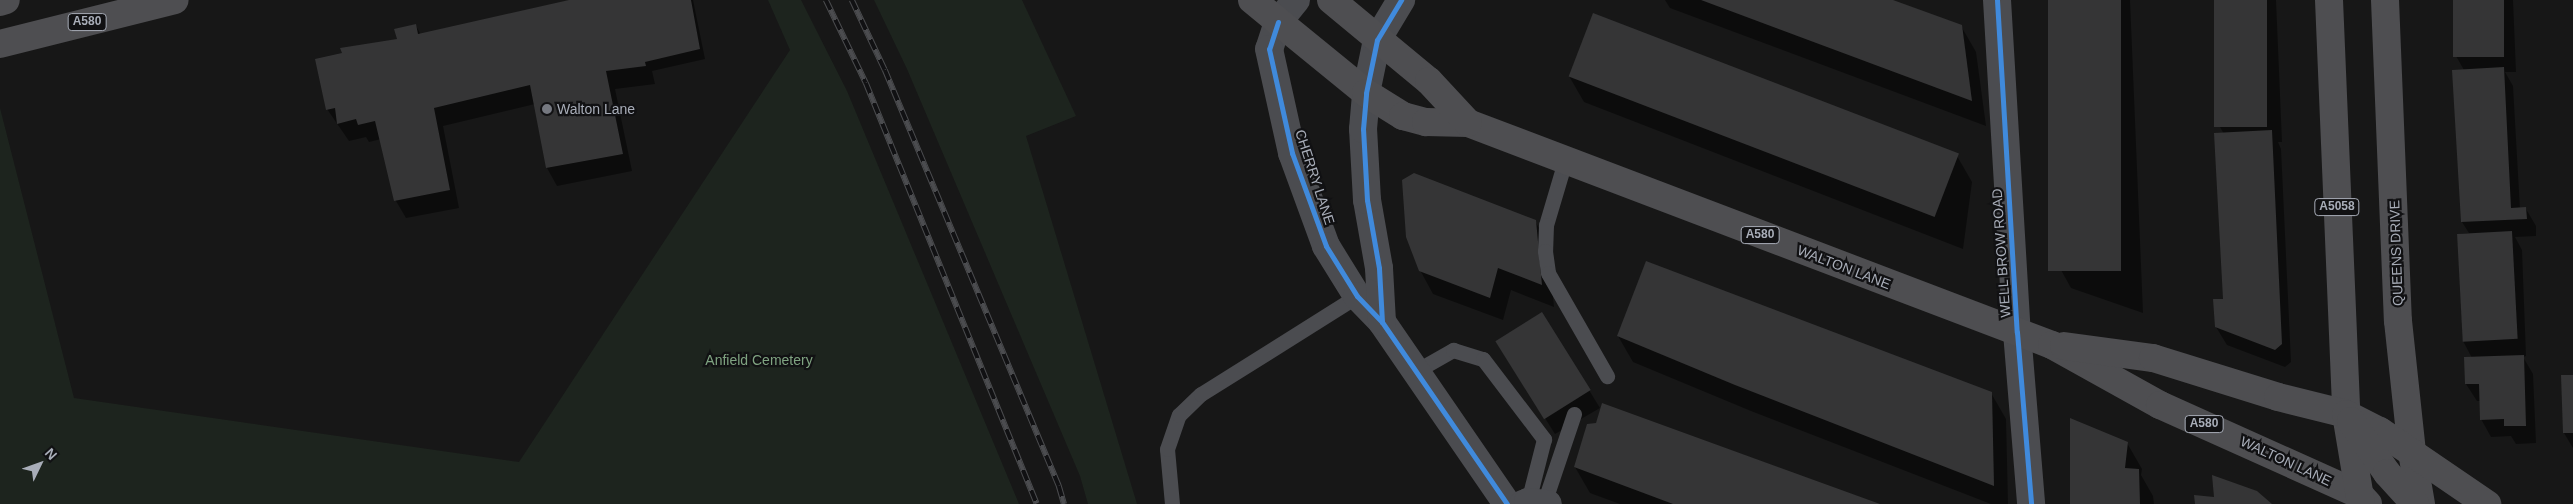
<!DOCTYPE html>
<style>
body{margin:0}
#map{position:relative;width:2573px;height:504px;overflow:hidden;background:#171717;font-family:Helvetica,sans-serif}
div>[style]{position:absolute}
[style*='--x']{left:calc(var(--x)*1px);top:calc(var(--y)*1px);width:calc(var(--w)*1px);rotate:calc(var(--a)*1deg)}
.green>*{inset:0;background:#1d241e}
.shadow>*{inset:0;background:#0007}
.building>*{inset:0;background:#353536;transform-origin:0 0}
.lane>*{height:15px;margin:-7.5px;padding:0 7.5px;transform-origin:7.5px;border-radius:7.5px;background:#4b4c50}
.street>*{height:28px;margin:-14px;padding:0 14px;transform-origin:14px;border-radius:14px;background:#4b4c50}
.highway>*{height:28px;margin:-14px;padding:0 14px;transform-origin:14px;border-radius:14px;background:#4e4e51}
.rail>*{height:5.5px;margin-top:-2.75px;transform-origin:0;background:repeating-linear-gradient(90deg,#111113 0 11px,#4b4c4f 0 22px);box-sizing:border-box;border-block:1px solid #4b4c4f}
.cycleway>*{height:5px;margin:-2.5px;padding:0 2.5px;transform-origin:2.5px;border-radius:2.5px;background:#408adc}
.dots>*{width:14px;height:14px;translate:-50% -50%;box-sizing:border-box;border:2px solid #111113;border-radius:50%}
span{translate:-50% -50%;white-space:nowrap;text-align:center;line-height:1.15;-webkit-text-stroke:4.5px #111113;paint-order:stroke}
.shield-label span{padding:1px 4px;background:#111113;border:1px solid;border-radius:4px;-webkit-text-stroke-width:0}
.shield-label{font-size:12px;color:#a8adb8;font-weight:700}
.poi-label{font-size:14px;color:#a8adb8}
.left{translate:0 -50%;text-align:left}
.street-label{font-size:14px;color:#a8adb8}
.park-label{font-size:14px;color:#7fa381}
.north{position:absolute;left:15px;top:439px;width:50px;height:50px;-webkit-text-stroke:4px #111113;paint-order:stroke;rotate:48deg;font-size:14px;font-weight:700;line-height:20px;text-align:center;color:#a8adb8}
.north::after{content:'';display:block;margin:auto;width:18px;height:22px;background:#a8adb8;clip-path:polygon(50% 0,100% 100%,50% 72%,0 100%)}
</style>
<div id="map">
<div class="green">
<i style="clip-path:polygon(768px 0,801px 0,847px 91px,1019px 504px,0 504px,0 108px,74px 398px,519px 462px,790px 50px)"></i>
<i style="clip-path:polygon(874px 0,1022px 0,1076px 116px,1026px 136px,1137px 504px,1088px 504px,1080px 476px,907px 69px)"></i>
</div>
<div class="shadow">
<i style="clip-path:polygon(571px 0,693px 0,705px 59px,652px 71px,655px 84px,615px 89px,632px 171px,557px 186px,547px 168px,535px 104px,443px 126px,459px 208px,406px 218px,396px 201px,381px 139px,369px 142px,366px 137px,349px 141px,327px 109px,416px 26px,421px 35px)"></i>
<i style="clip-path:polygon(1665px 0,1889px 0,1961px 26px,1976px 52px,1986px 126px,1670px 8px)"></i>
<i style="clip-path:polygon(2049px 0,2130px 0,2143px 313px,2071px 288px,2061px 270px)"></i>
<i style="clip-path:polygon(2215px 0,2276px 0,2282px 142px,2278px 142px,2281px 149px,2291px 362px,2285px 367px,2227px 345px,2216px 327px,2224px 301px,2224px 134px,2220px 127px)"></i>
<i style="clip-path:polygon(2454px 0,2513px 0,2516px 72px,2505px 72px,2513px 86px,2520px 209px,2526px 209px,2536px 226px,2536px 236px,2515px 237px,2522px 250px,2526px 356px,2523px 357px,2533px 374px,2536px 443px,2516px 444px,2511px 436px,2491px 437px,2481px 419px,2481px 401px,2477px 401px,2466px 384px,2472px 358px,2463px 341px,2458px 234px,2469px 233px,2462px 222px,2454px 71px,2464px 70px,2456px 56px)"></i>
<i style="clip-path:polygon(1569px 76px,1957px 156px,1972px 182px,1963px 249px,1584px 102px)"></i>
<i style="clip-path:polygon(1535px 221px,1548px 244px,1554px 307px,1511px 290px,1503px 320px,1433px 294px,1420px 270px)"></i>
<i style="clip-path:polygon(1542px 314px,1600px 408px,1555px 434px,1509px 361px)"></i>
<i style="clip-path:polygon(1618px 336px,1991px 393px,2006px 419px,2008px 504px,1991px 504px,1751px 411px,1633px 362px)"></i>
<i style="clip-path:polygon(2573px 376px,2573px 448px,2564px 433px)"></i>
<i style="clip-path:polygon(2127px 443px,2142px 469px,2141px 475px,2153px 496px,2154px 504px,2071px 504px)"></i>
<i style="clip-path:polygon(1575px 467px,1877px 504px,1620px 504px,1590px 493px)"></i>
</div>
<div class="building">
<i style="clip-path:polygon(569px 0,691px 0,700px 49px,645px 62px,646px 66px,606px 71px,623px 154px,546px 168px,530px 85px,434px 108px,450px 190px,394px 201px,375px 121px,358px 125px,356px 119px,337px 124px,335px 108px,326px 110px,315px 59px,342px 53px,340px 48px,397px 39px,394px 29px,416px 24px,418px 34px)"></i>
<i style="clip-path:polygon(1701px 0,1893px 0,1962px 25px,1972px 101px)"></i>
<i style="left:2048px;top:0;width:73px;height:271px"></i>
<i style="left:2214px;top:0;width:53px;height:127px"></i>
<i style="left:2453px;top:0;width:51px;height:57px"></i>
<i style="left:1593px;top:13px;width:392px;height:68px;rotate:21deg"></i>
<i style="clip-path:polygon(2504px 67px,2511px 208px,2526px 207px,2527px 219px,2461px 222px,2452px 70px)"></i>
<i style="clip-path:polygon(2272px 130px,2282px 344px,2275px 350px,2215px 327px,2213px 299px,2223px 299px,2214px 133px)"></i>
<i style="clip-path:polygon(1414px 173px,1536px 220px,1542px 285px,1498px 268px,1490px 298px,1419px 271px,1406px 237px,1402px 180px)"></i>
<i style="left:2512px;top:231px;width:108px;height:55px;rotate:87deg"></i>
<i style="clip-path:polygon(1646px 261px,1992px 392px,1994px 486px,1735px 385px,1617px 336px)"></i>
<i style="left:1542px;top:312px;width:92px;height:55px;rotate:58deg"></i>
<i style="clip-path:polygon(2524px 355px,2526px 426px,2504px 426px,2504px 419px,2480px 420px,2479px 384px,2465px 384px,2464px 357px)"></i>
<i style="clip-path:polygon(2561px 375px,2573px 375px,2573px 433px,2563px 433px)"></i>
<i style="clip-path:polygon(1602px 403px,1880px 504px,1673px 504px,1574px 467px,1587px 424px,1596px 423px)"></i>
<i style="clip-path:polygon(2070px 418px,2128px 442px,2125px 468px,2139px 469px,2140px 504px,2070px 504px)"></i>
<i style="clip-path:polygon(2212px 475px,2257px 491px,2272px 504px,2195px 504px,2194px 495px,2214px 497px)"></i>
</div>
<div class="lane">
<i style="--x:1565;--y:161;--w:67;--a:106.5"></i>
<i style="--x:1546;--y:225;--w:26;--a:92"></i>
<i style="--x:1545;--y:251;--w:22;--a:82"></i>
<i style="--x:1548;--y:273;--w:119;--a:60.2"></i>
<i style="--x:1416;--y:371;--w:43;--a:-29.6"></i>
<i style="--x:1453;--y:350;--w:31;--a:17"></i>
<i style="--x:1483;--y:359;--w:101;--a:52.7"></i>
<i style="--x:1544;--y:439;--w:65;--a:104.3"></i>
<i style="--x:1544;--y:503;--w:94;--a:-71.4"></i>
<i style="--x:1172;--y:504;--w:55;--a:-95.2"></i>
<i style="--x:1167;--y:449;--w:36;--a:-71"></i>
<i style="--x:1179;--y:415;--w:30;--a:-44"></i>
<i style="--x:1201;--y:394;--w:184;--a:-32.1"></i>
</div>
<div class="street">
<i style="--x:1296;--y:0;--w:28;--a:129"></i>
<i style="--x:1278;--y:22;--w:28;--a:108"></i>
<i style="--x:1269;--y:49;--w:107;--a:77.5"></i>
<i style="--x:1292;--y:153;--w:99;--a:69.9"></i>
<i style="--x:1326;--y:246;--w:59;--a:58.2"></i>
<i style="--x:1357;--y:296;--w:36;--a:46"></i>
<i style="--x:1382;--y:322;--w:221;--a:55.5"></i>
<i style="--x:1997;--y:0;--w:333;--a:86.6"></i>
<i style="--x:2017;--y:332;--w:173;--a:85.3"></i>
<i style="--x:1382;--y:322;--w:54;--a:-93.2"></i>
<i style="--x:1379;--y:268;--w:69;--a:-100"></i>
<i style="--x:1367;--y:200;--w:71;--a:-93.2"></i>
<i style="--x:1363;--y:129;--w:36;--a:-85"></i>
<i style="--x:1366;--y:93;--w:54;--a:-78.3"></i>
<i style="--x:1377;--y:40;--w:47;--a:-59"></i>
<i style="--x:1523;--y:504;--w:5;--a:-22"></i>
<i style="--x:1528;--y:502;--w:20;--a:6"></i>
</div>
<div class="highway">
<i style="--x:1252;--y:0;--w:147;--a:39.2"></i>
<i style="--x:1366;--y:93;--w:44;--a:31.9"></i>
<i style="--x:1403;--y:116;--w:24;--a:15"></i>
<i style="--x:1426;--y:122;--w:42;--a:1.4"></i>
<i style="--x:1468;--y:123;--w:625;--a:20.81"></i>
<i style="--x:2052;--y:345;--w:124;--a:29.1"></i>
<i style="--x:2160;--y:405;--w:219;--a:24.2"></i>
<i style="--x:2360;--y:495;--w:12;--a:48"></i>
<i style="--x:1331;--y:0;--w:127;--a:39.6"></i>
<i style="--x:1429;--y:81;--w:57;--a:47.1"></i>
<i style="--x:2329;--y:0;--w:414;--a:87.6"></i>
<i style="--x:2346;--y:414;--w:91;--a:80.5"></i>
<i style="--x:2385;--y:0;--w:321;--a:87.7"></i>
<i style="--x:2398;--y:321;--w:132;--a:83.9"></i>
<i style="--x:2412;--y:452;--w:53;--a:80.2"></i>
<i style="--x:0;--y:2;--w:6;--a:-18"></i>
<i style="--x:0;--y:44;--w:180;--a:-14.1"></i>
<i style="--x:2064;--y:346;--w:90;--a:7.7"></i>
<i style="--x:2153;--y:358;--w:131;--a:17.3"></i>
<i style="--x:2278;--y:397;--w:70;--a:14"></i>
<i style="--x:2346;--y:414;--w:38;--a:27"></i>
<i style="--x:2380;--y:431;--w:130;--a:34.3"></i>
<i style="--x:2351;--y:421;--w:63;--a:55.3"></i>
<i style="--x:2387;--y:473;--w:42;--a:47.9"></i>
</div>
<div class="rail">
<i style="--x:826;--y:0;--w:92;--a:64.3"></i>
<i style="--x:866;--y:83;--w:454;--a:67.9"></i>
<i style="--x:852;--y:0;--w:77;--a:64.8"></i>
<i style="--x:885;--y:70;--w:451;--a:67.3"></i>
<i style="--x:1059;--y:486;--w:19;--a:74"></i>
</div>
<div class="cycleway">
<i style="--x:1997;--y:0;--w:333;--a:86.6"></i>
<i style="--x:2017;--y:332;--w:173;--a:85.3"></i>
<i style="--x:1278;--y:22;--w:28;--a:108"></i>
<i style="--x:1269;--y:49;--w:107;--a:77.5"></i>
<i style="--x:1292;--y:153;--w:99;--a:69.9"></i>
<i style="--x:1326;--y:246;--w:59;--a:58.2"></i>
<i style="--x:1357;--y:296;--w:36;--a:46"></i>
<i style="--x:1382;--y:322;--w:221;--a:55.5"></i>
<i style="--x:1382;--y:322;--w:54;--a:-93.2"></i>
<i style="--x:1379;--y:268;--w:69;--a:-100"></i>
<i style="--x:1367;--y:200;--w:71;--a:-93.2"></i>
<i style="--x:1363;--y:129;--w:36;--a:-85"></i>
<i style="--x:1366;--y:93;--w:54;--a:-78.3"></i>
<i style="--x:1377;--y:40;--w:47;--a:-59"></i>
</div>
<div class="dots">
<i style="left:547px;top:109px;background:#757880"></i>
</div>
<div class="shield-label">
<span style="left:87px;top:22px">A580</span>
<span style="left:2337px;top:207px">A5058</span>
<span style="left:1760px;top:235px">A580</span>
<span style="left:2204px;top:424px">A580</span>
</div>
<div class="poi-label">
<span class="left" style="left:557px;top:109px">Walton Lane</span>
</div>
<div class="street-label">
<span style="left:1315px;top:177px;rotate:72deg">CHERRY LANE</span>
<span style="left:2001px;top:253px;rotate:-94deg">WELL BROW ROAD</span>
<span style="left:2396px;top:253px;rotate:-92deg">QUEENS DRIVE</span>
<span style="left:1844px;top:267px;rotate:21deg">WALTON LANE</span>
<span style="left:2286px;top:461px;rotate:25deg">WALTON LANE</span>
</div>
<div class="park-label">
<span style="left:759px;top:360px">Anfield Cemetery</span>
</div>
<div class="north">N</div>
</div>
